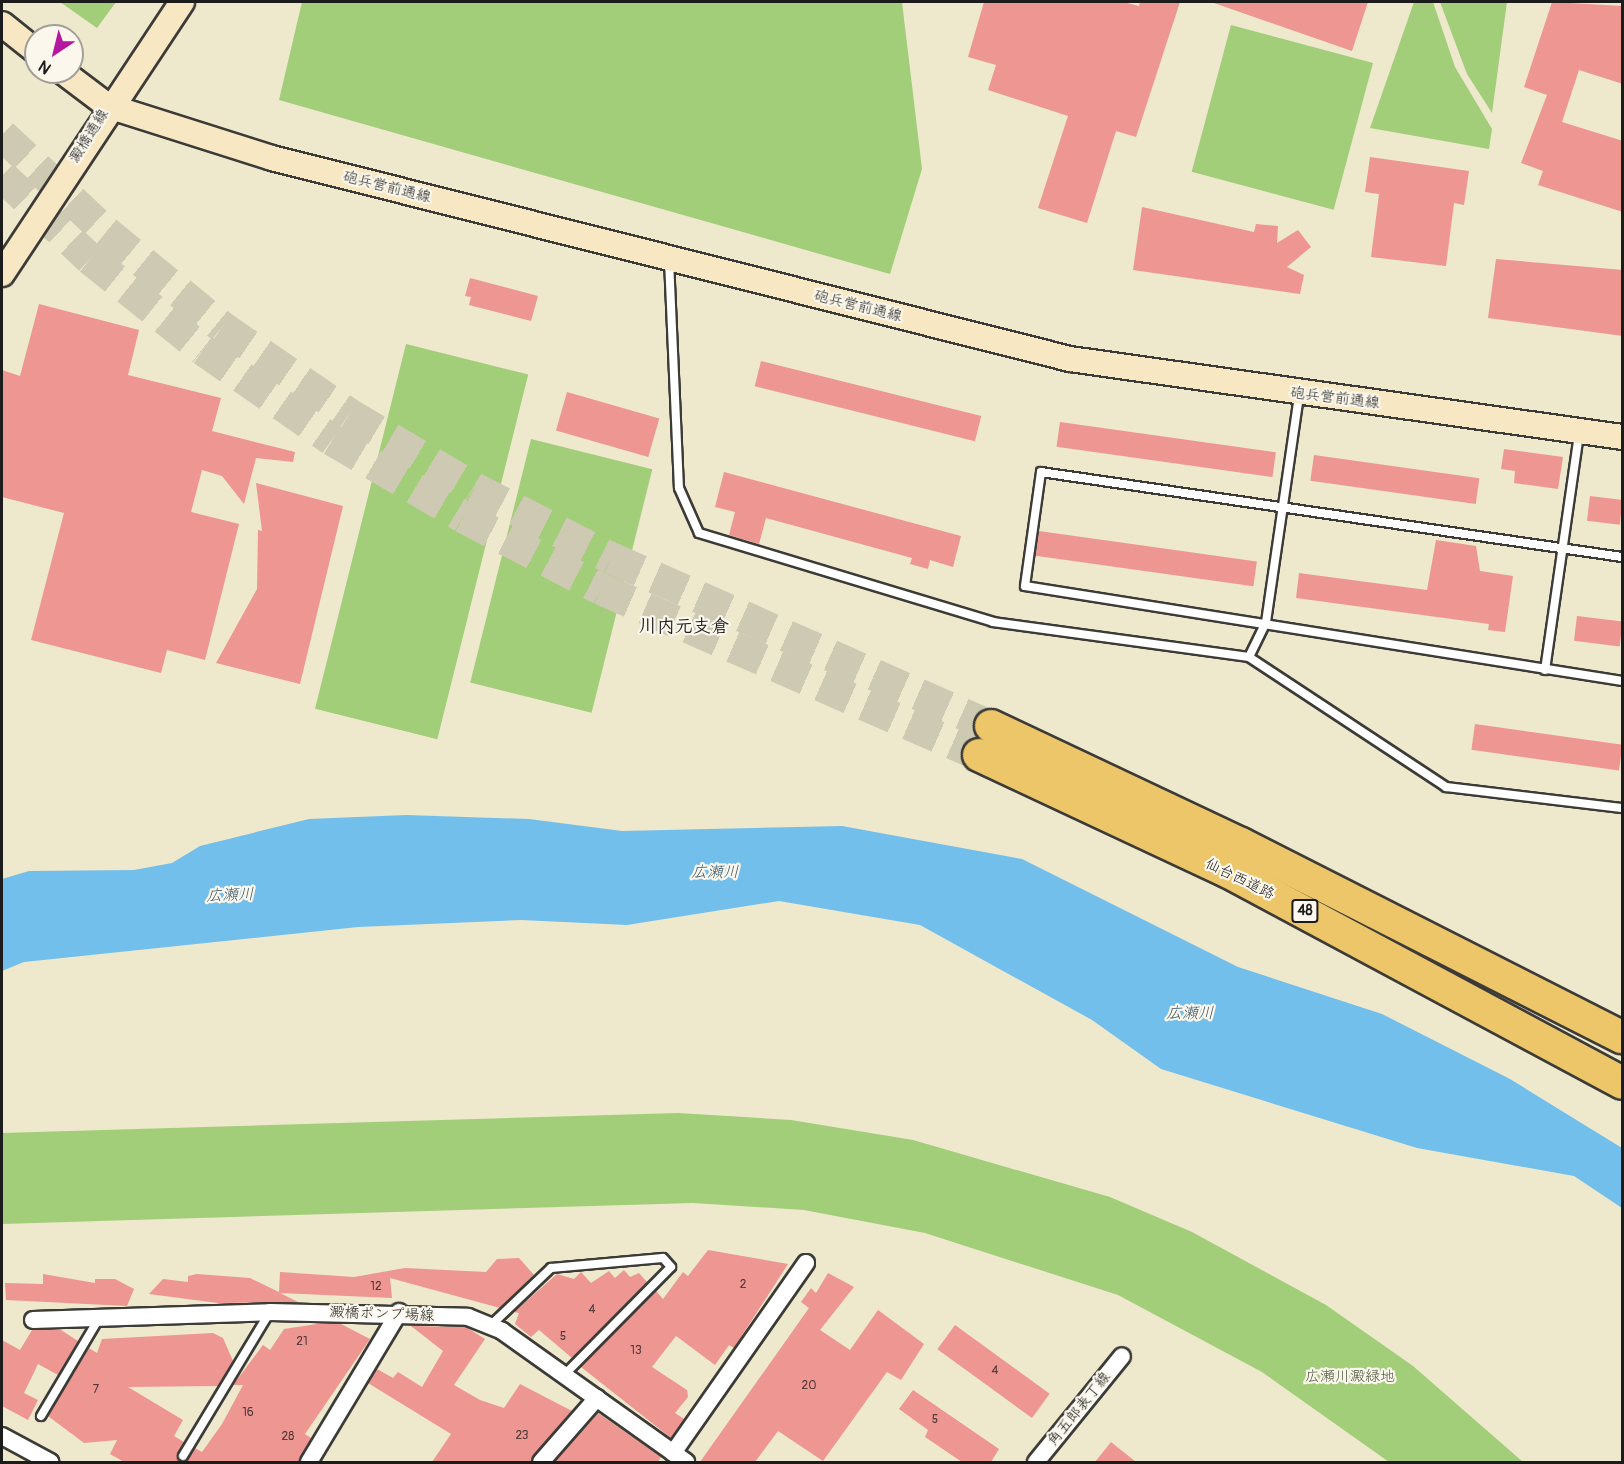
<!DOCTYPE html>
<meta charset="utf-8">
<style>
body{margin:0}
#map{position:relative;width:1624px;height:1464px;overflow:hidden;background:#eee8cd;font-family:Pangolin,"Klee One",sans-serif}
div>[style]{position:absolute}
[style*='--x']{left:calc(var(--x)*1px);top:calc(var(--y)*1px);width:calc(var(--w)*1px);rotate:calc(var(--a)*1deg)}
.green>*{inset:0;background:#a2cd79;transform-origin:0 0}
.water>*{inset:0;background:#72bfec}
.building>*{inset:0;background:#ee9691;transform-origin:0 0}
.highway-tunnel>*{height:32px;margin-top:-16px;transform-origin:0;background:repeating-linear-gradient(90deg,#cec9b2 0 32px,transparent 0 48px)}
.roads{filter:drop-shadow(2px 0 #3c3b37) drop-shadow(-2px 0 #3c3b37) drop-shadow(0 2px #3c3b37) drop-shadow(0 -2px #3c3b37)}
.lane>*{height:8px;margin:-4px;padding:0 4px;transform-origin:4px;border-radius:4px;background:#fff}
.street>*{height:16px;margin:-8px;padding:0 8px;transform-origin:8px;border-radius:8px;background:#fff}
.secondary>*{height:24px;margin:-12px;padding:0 12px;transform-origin:12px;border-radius:12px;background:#f7e8c3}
.highway>*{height:32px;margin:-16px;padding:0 16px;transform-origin:16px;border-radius:16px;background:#ecc669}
span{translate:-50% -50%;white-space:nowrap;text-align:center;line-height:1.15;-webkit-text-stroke:4.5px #fbf7ec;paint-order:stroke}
.number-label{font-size:12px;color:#503a39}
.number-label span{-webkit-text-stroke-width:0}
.shield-label span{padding:2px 4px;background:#fbf7ec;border:2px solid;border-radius:4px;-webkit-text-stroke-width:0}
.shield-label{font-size:14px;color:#1c1c1c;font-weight:700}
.street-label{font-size:15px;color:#1c1c1c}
.park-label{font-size:15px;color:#4b5a3d}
.water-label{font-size:16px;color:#3e5d6f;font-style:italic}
.quarter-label{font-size:18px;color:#1c1c1c;font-weight:700}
.frame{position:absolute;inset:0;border:3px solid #1c1c1c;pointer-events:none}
.north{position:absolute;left:24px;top:24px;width:60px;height:60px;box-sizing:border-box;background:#fbf7ec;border:2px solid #a29f99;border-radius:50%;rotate:215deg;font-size:16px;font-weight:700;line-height:24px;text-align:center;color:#1c1c1c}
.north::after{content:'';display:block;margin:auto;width:21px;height:27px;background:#b5179e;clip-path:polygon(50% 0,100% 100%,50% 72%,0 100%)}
</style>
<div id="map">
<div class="green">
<i style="clip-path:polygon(60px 2px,116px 2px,97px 28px)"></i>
<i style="clip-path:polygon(302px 2px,902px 2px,922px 169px,890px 274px,279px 100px)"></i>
<i style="clip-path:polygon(1414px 2px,1433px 2px,1455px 67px,1492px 129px,1489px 149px,1370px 128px)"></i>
<i style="clip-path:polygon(1440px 2px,1507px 2px,1492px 113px,1467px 74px)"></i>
<i style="left:1231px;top:25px;width:147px;height:152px;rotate:15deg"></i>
<i style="left:406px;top:344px;width:126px;height:376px;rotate:14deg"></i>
<i style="left:531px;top:439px;width:125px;height:251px;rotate:14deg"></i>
<i style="clip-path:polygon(678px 1113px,791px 1120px,913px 1140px,1110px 1197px,1192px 1232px,1326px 1305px,1413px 1366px,1523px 1462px,1389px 1462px,1262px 1372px,1118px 1295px,925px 1233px,804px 1210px,693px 1203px,2px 1224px,2px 1133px)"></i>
</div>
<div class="water">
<i style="clip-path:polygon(406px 815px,529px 819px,622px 831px,842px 826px,1022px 859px,1238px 967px,1382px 1014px,1510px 1079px,1622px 1148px,1622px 1208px,1574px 1176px,1417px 1148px,1161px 1069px,1092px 1020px,920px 925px,779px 901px,627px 925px,521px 920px,358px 927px,24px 962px,2px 971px,2px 879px,29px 871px,134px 870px,172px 863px,200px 846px,309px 819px)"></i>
</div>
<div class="building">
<i style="clip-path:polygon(984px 2px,1123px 2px,1139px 6px,1140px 2px,1180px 2px,1136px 137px,1116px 131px,1087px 223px,1038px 208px,1068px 116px,988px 90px,996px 65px,968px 57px)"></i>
<i style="clip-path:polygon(1211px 2px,1368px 2px,1352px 51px)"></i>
<i style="clip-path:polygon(1552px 2px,1623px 6px,1623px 84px,1579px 70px,1562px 122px,1623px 141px,1623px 212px,1538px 185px,1543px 171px,1521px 163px,1547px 95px,1524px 87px)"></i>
<i style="clip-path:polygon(1370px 157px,1469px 171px,1464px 205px,1454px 203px,1446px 266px,1371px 257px,1379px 194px,1365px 192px)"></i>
<i style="clip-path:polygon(1142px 207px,1254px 232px,1256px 224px,1278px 226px,1277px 243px,1298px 230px,1311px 247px,1287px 267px,1304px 275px,1300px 294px,1133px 270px)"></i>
<i style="clip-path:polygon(1496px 259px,1623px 270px,1623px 336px,1488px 318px)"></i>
<i style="clip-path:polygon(470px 278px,538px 296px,531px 321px,469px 305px,471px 297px,465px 296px)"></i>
<i style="clip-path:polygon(39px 304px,139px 330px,128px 375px,221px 398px,212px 431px,295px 452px,293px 462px,256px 458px,244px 504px,222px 476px,202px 470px,191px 512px,239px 524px,205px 660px,167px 650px,161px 673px,31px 640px,64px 513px,2px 497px,2px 370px,20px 376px)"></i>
<i style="left:761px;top:361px;width:227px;height:26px;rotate:14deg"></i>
<i style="left:567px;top:392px;width:96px;height:40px;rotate:16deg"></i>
<i style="left:1060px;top:422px;width:218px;height:25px;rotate:8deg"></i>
<i style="clip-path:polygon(1504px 449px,1563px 457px,1558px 489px,1514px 483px,1515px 471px,1501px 469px)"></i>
<i style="left:1314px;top:455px;width:167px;height:26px;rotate:8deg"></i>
<i style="clip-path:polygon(724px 472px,961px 536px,953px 567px,930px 560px,928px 569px,910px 564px,912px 558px,766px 518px,759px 544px,729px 535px,735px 512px,715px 507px)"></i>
<i style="clip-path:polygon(256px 483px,343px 506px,300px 684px,216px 663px,257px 589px,258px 530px,262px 531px)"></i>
<i style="left:1590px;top:496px;width:33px;height:25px;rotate:7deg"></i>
<i style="left:1039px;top:531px;width:220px;height:25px;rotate:8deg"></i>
<i style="clip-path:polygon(1436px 540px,1476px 546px,1480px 571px,1513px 576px,1505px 632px,1488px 630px,1489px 624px,1296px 598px,1299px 573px,1427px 590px)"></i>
<i style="left:1577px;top:616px;width:46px;height:25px;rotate:7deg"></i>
<i style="left:1475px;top:724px;width:149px;height:26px;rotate:8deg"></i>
<i style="clip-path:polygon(708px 1250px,788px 1264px,734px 1348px,729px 1345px,715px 1365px,676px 1336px,652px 1367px,687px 1390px,688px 1397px,675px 1413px,684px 1419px,671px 1438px,581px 1367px,656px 1291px,663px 1299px,683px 1272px,688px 1276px)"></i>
<i style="clip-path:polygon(519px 1258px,534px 1275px,500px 1308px,390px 1278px,392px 1298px,280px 1293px,298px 1302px,218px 1303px,149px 1294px,163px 1279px,188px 1282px,188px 1276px,197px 1274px,250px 1278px,279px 1292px,280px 1272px,354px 1277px,405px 1268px,486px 1272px,497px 1259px)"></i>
<i style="clip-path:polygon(624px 1270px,630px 1277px,639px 1273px,647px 1282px,572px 1358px,539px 1330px,531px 1337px,515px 1324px,519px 1313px,514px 1312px,557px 1274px,574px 1279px,581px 1272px,591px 1283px,609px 1271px,615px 1278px)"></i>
<i style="clip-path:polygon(828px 1273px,854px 1287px,820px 1330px,850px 1350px,878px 1310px,924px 1344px,901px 1380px,887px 1372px,823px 1461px,778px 1431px,755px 1462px,700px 1462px,809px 1308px,801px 1302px,811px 1288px,816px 1293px)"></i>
<i style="clip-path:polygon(43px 1274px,95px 1283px,95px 1279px,115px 1279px,134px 1289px,127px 1306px,6px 1300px,5px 1283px,43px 1284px)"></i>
<i style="clip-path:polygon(317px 1324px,341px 1324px,370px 1339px,305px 1434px,311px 1438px,299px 1462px,124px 1462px,110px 1454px,117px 1440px,84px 1443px,48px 1416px,89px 1348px,97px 1353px,102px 1339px,213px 1333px,223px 1338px,233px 1361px,218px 1386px,128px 1387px,183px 1420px,174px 1436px,184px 1442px,177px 1456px,186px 1462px,195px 1448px,202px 1452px,222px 1424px,243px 1385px,233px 1385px,263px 1345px,270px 1350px,284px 1329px)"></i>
<i style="left:955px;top:1325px;width:117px;height:30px;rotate:36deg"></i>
<i style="clip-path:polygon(411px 1326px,466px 1327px,485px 1339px,454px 1385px,480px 1400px,504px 1408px,520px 1384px,572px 1411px,531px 1462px,432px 1462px,451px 1434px,368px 1383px,377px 1369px,393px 1378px,398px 1372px,422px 1387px,443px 1351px)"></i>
<i style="clip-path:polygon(32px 1330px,61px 1330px,78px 1341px,58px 1375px,38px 1364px,24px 1393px,38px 1400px,28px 1420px,2px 1406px,2px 1340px,20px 1350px)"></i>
<i style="clip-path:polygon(913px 1390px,999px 1449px,991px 1462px,962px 1462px,925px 1437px,928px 1430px,899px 1409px)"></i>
<i style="clip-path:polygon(598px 1413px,661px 1457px,658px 1462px,555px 1462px)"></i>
<i style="clip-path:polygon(1111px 1442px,1136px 1462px,1095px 1462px)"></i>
</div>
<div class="highway-tunnel">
<i style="--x:2;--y:135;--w:142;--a:43"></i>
<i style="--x:106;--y:232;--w:150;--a:39.3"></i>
<i style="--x:222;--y:327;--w:154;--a:34.4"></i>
<i style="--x:349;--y:414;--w:145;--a:30.6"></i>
<i style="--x:474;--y:488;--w:154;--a:27.1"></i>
<i style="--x:611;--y:558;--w:415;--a:23.9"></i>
<i style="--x:2;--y:176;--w:121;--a:43.3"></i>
<i style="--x:90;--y:259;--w:145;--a:38.8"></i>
<i style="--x:203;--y:350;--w:157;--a:34.9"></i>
<i style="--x:332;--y:440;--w:152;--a:30.4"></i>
<i style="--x:463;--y:517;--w:156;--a:27.6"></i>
<i style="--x:601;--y:589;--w:413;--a:23.7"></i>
</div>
<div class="roads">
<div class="lane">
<i style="--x:669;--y:260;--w:228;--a:87.5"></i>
<i style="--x:679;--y:488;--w:49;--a:66"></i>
<i style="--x:699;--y:533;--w:307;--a:16.8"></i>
<i style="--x:993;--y:622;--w:258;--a:7.8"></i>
<i style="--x:1249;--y:657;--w:236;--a:33.4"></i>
<i style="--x:1446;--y:787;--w:177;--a:6.8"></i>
<i style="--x:1622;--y:557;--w:587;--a:-171.68"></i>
<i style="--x:1041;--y:472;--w:115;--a:98"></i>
<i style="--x:1025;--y:586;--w:605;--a:9.04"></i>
<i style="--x:1249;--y:657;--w:39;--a:-64"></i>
<i style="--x:1266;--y:622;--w:229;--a:-81.7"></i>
<i style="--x:1545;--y:670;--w:239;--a:-81.8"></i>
<i style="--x:490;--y:1326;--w:84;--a:-43.6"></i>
<i style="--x:551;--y:1268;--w:112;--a:-5.1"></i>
<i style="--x:663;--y:1258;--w:12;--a:48"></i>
<i style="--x:671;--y:1267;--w:152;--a:134.7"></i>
<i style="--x:41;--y:1416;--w:112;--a:-59.3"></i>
<i style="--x:183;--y:1456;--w:168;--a:-58.9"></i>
</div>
<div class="street">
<i style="--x:33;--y:1320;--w:237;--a:-1.9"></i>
<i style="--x:270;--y:1312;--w:198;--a:1.4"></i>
<i style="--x:468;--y:1317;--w:37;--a:22"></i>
<i style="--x:502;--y:1331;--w:226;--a:35.4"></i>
<i style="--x:2;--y:1436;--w:55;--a:28.4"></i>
<i style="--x:673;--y:1453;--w:232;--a:-55"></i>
<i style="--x:309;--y:1462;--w:175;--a:-59"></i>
<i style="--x:541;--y:1462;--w:85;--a:-48.8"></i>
<i style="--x:1036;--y:1462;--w:136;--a:-50.9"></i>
</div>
<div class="secondary">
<i style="--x:2;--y:24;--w:43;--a:38.5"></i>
<i style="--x:63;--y:72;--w:56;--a:37.1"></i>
<i style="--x:108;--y:106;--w:172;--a:17.6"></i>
<i style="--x:272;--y:158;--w:823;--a:14.14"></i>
<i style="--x:1070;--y:359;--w:557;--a:8.04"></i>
<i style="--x:2;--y:274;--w:326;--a:-56.5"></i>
</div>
<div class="highway">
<i style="--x:991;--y:726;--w:276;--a:25.3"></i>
<i style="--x:1241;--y:844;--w:427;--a:26.9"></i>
<i style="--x:979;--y:755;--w:274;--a:25.1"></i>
<i style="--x:1227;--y:871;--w:448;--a:28.2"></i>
</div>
</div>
<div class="number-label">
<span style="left:743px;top:1285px">2</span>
<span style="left:376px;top:1287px">12</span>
<span style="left:592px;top:1310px">4</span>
<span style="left:563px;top:1337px">5</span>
<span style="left:302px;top:1342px">21</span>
<span style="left:636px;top:1351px">13</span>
<span style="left:995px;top:1371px">4</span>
<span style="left:809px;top:1386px">20</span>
<span style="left:96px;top:1390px">7</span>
<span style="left:248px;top:1413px">16</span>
<span style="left:935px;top:1420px">5</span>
<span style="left:522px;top:1436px">23</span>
<span style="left:288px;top:1437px">28</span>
</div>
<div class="shield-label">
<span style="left:1305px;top:911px">48</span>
</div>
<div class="street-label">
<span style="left:89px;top:136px;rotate:-58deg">澱橋通線</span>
<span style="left:387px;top:187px;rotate:14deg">砲兵営前通線</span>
<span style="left:858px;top:306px;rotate:14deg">砲兵営前通線</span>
<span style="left:1335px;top:398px;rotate:7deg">砲兵営前通線</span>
<span style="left:1240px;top:879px;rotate:26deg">仙台西道路</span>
<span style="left:382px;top:1314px;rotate:2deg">澱橋ポンプ場線</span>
<span style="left:1079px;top:1409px;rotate:-51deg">角五郎表丁線</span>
</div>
<div class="park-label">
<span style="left:1350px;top:1377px">広瀬川澱緑地</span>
</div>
<div class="water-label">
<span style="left:715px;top:872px">広瀬川</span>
<span style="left:230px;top:895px;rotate:-2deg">広瀬川</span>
<span style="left:1190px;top:1013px">広瀬川</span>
</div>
<div class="quarter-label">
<span style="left:684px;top:627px">川内元支倉</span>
</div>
<div class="frame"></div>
<div class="north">N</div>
</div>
